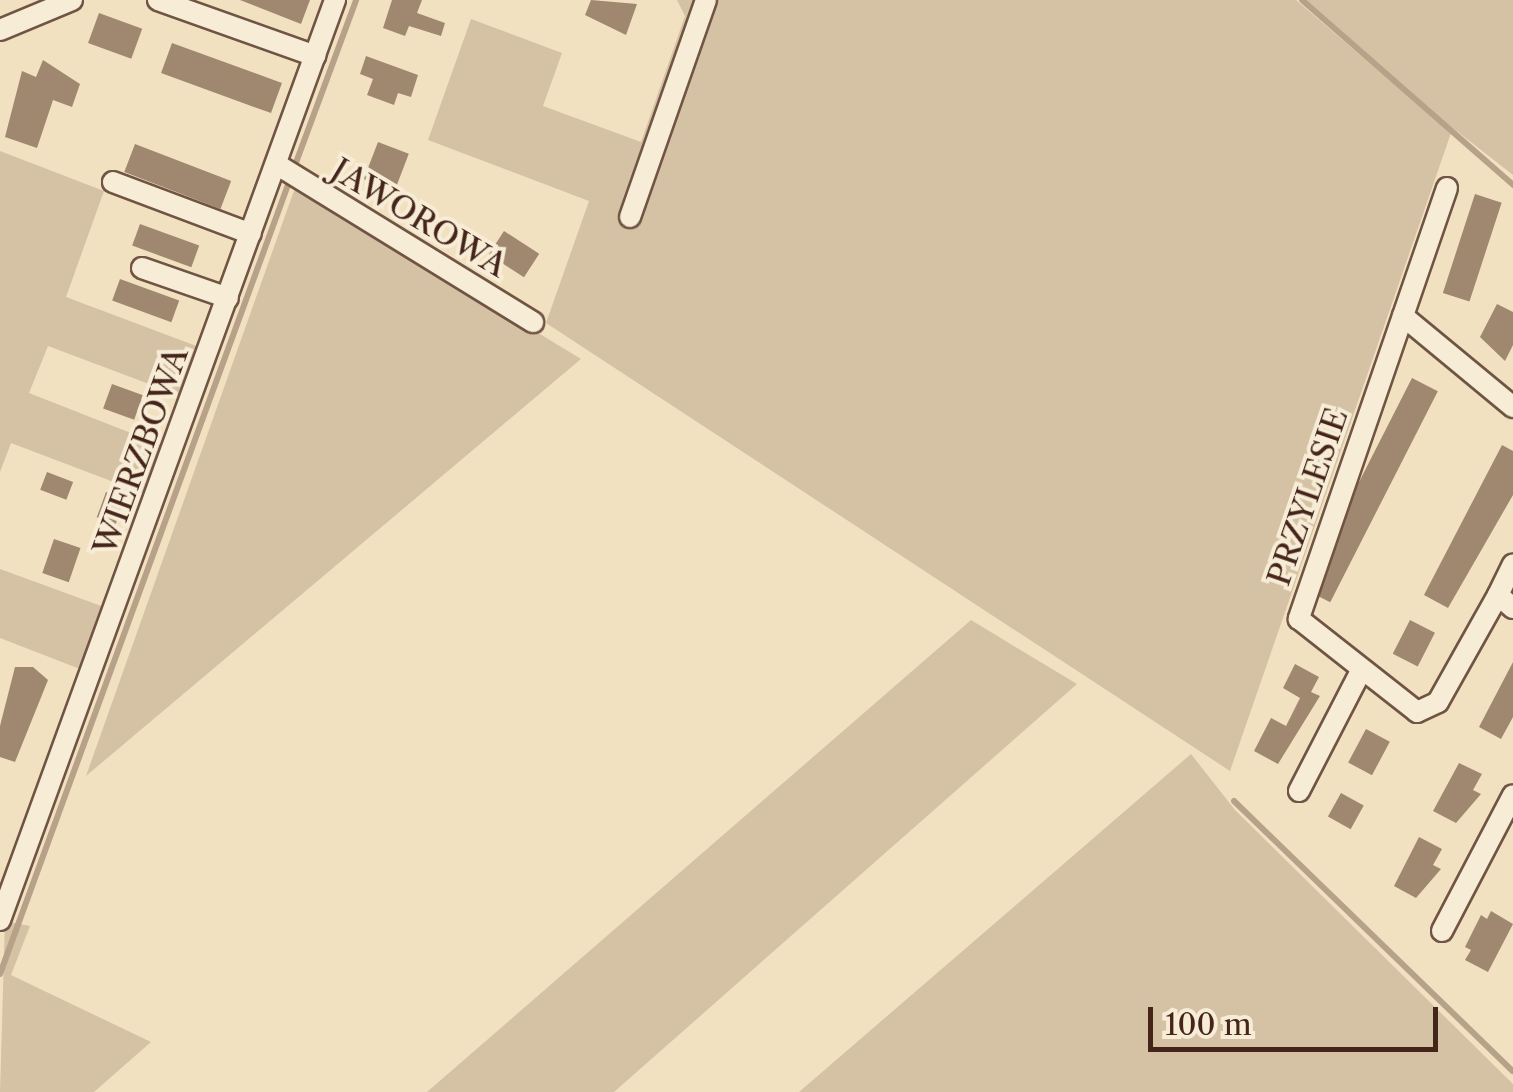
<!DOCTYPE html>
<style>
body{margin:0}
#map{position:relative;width:1513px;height:1092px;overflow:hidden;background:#f2e1c0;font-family:"Libre Caslon Text",serif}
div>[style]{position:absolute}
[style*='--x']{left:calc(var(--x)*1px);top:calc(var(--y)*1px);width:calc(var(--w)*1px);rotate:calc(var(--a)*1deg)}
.green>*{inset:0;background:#d5c1a4}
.stream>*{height:6px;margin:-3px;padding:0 3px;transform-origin:3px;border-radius:3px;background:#b7a188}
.building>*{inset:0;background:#9f8770;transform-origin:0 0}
.roads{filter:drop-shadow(2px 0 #705444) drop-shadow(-2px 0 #705444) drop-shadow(0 2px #705444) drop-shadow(0 -2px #705444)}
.minor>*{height:20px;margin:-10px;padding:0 10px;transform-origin:10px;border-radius:10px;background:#f7ecd6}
span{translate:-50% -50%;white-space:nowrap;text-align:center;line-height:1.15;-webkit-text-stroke:8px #f7ecd6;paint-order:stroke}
.street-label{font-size:32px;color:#45251a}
.scale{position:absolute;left:1148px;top:1007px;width:290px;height:45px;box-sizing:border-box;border:5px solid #45251a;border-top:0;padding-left:12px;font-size:30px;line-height:35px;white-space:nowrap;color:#45251a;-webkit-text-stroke:8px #f7ecd6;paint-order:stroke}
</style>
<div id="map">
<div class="green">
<i style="clip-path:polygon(677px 0,1296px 0,1451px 133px,1230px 771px,546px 323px,589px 201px,428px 140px,471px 19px,562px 53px,543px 106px,641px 142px,685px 16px)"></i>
<i style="clip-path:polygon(1306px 0,1513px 0,1513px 175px,1449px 125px)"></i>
<i style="clip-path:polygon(0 151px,104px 191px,66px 297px,199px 347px,181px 396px,48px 346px,29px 393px,164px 446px,148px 495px,11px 443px,0 472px)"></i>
<i style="clip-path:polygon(296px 185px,581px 359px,86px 776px)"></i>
<i style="clip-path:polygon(0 569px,104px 607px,80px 669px,0 638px)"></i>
<i style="clip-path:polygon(971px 620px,1077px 684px,614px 1092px,427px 1092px)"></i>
<i style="clip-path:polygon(1191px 754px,1235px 810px,1513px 1084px,1513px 1092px,799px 1092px)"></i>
<i style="clip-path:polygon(5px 921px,30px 926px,11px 975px,151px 1042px,94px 1092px,0 1092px)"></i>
</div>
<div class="stream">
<i style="--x:1302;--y:0;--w:281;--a:41.2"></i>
<i style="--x:294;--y:168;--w:179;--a:-69.7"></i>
<i style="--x:1234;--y:801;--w:388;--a:44.1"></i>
<i style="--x:0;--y:974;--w:843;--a:-69.95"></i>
</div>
<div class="building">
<i style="clip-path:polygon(240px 0,310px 0,301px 24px)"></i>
<i style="clip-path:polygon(392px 0,422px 0,417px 13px,445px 23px,441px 36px,409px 26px,405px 36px,383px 28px)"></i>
<i style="clip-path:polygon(591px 0,637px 4px,626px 35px,585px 15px)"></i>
<i style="left:99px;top:13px;width:46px;height:32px;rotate:20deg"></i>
<i style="left:172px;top:43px;width:117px;height:32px;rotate:20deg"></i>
<i style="clip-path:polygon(366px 56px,418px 75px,411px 97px,398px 93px,394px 105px,367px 95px,373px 79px,360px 74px)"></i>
<i style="clip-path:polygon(43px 60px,80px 84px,72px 107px,53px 100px,37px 148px,5px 137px,22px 71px,36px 77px)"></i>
<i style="left:378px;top:142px;width:33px;height:40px;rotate:21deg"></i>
<i style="left:135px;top:144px;width:103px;height:30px;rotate:21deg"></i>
<i style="left:1475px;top:194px;width:28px;height:104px;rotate:18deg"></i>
<i style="left:140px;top:224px;width:63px;height:23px;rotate:20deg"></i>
<i style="left:504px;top:231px;width:42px;height:28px;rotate:33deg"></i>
<i style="left:120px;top:279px;width:63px;height:23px;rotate:20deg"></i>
<i style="clip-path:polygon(1497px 304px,1513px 312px,1513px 345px,1505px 361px,1480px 337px)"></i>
<i style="left:1412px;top:378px;width:29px;height:237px;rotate:27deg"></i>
<i style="left:112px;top:384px;width:33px;height:26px;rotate:20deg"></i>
<i style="clip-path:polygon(1502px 445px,1513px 451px,1513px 495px,1448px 608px,1424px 595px)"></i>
<i style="left:47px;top:472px;width:28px;height:19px;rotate:21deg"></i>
<i style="left:106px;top:492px;width:20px;height:27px;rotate:20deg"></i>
<i style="left:54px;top:539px;width:28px;height:36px;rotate:19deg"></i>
<i style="left:1410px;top:620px;width:28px;height:38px;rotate:27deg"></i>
<i style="clip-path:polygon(1513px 662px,1513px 717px,1501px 739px,1479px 727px)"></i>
<i style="clip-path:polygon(1295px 664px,1319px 677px,1311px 692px,1320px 696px,1278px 764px,1254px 751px,1271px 718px,1286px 726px,1300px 698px,1283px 688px)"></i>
<i style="clip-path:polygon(15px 667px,33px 667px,48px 680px,15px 762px,0 757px,0 726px)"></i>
<i style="left:1366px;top:729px;width:27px;height:38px;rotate:28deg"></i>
<i style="clip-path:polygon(1459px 763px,1482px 774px,1473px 790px,1481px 794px,1456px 823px,1433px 811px)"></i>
<i style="left:1341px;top:793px;width:26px;height:27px;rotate:29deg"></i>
<i style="clip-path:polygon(1419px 837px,1442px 849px,1433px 865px,1441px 869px,1416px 898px,1394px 886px)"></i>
<i style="clip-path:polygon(1491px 911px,1513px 924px,1488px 972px,1465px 960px,1471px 950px,1465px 947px,1481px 915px,1487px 919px)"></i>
</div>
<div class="roads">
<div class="minor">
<i style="--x:158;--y:0;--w:167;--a:19.6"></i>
<i style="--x:0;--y:30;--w:78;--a:-22.6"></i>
<i style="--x:276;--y:164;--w:302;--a:31.6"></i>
<i style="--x:113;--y:182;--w:147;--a:20.6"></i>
<i style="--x:1447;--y:188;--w:456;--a:109"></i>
<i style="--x:1299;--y:619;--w:150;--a:38.2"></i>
<i style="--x:1417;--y:712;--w:23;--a:-25"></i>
<i style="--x:1438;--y:702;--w:123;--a:-60.7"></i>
<i style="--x:1498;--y:595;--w:20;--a:41"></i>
<i style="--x:630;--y:217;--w:230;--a:-70.7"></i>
<i style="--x:142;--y:268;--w:91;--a:19.2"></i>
<i style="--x:1403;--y:316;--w:143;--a:39.6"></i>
<i style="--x:1498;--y:595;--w:34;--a:-64"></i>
<i style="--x:1299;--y:791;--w:133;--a:-62.7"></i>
<i style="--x:0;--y:920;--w:979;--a:-69.99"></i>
<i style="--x:1442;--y:931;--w:153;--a:-62.4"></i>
</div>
</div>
<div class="street-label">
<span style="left:419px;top:218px;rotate:31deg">JAWOROWA</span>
<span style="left:141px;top:451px;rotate:-70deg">WIERZBOWA</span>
<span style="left:1308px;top:497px;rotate:-71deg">PRZYLESIE</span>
</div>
<div class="scale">100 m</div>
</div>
